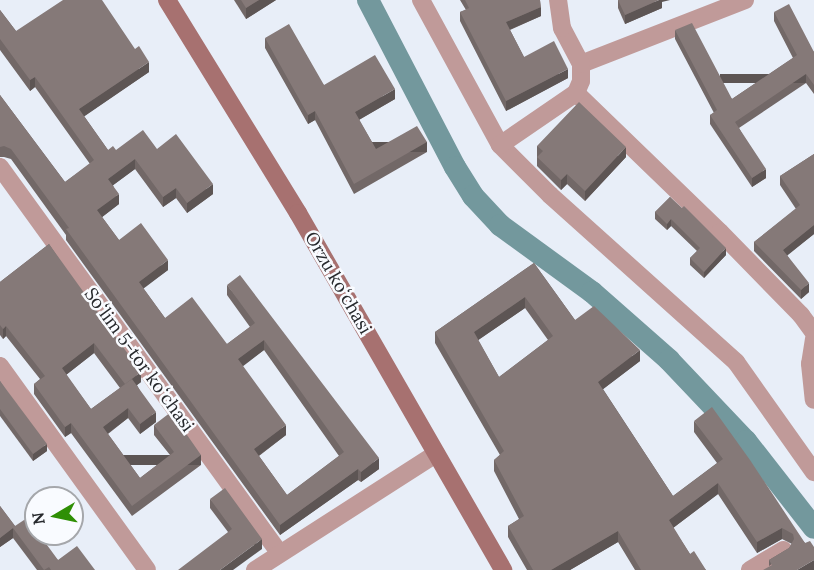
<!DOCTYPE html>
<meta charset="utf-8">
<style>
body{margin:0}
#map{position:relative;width:814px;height:570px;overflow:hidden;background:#e8eef8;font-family:Lora,serif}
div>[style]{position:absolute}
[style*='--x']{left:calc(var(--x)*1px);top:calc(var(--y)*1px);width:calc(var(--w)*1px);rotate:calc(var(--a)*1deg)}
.canal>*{height:22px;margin:-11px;padding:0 11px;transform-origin:11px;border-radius:11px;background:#73989d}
.street>*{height:18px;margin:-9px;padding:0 9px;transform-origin:9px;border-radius:9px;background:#c09a99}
.secondary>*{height:18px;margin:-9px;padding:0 9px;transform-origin:9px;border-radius:9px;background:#a77170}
.wall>*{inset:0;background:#726867}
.shaded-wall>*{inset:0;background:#5d5554;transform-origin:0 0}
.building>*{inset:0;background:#857978}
span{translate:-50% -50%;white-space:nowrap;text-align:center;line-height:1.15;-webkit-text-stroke:5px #f9fbff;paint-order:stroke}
.street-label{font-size:18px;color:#27292d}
.north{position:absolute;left:24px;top:486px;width:60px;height:60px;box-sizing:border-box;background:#f9fbff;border:2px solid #a5a7ab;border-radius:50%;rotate:261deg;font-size:16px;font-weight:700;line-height:24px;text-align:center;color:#27292d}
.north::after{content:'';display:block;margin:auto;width:21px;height:27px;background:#2f8f05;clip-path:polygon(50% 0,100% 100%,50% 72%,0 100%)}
</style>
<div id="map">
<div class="canal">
<i style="--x:368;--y:0;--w:188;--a:62.5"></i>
<i style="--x:455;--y:167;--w:34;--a:58"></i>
<i style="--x:473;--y:196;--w:40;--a:47"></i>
<i style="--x:500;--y:225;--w:114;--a:36.1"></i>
<i style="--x:592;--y:292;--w:103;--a:41.4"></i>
<i style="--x:669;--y:360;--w:112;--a:46.5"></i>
<i style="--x:746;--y:441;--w:110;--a:52"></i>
</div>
<div class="street">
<i style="--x:421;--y:0;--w:165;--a:61.4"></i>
<i style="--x:500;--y:145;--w:71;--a:45"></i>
<i style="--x:550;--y:195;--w:250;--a:41.9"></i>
<i style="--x:736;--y:362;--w:135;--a:54.7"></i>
<i style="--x:581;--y:64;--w:176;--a:-21.3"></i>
<i style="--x:576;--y:93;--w:200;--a:44"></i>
<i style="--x:720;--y:232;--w:116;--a:45.7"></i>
<i style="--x:801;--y:315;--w:22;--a:54"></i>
<i style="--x:500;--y:145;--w:92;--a:-34.4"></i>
<i style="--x:576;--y:93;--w:13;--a:-67"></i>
<i style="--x:581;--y:81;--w:17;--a:-90"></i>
<i style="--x:581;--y:64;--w:41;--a:-117.8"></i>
<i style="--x:562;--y:28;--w:28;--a:-98"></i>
<i style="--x:0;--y:167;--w:476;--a:54.1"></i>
<i style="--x:814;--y:339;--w:25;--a:99"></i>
<i style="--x:810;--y:364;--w:36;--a:84"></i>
<i style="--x:0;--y:366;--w:251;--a:54.2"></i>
<i style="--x:255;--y:570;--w:215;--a:-32.7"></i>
<i style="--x:750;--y:570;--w:39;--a:-31"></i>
</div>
<div class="secondary">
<i style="--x:167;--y:0;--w:250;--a:58.4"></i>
<i style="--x:298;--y:213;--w:412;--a:60.1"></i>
</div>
<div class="wall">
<i style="clip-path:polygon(234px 0,276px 0,246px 19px)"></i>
<i style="clip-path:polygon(460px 0,540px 0,541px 16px,510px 30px,524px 57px,568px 78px,506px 111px,460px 21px,460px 12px,466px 10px)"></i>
<i style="clip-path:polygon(618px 0,662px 2px,662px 8px,625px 24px,618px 8px)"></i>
<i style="clip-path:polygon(evenodd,0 10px,16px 31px,149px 72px,84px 116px,108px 150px,116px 150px,157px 149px,213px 194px,187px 213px,176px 198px,163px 207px,135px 169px,113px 185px,119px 204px,102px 217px,119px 240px,168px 270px,143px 288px,165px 318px,227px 344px,250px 327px,227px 295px,227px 285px,379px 469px,361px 482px,358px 480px,280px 535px,66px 240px,66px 235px,11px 159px,4px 157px,0 157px,0 95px,65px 182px,90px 164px,35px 87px,30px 91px,0 50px,0 10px,264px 350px,339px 456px,287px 495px,259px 456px,286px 435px,242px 366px,264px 350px)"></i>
<i style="clip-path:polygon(774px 12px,814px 52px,814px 94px,806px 83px,739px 128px,766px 178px,752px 187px,710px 124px,710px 115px,714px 113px,675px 39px,675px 30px,732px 99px,793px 58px,774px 21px)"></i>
<i style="clip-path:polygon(265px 38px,324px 85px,395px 99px,359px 120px,376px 149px,427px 152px,354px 194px,315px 120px,308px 124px,265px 48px)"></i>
<i style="clip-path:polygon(537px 146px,626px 157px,585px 201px,567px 184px,561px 190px,537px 166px)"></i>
<i style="clip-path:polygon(814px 154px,814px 234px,787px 255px,809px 292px,801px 299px,754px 251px,754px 242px,796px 209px,780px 185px,780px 176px)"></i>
<i style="clip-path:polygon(670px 197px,726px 255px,704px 278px,690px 265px,690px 258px,697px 251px,671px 226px,667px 230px,655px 219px,655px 212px)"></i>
<i style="clip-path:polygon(evenodd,49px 244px,141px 382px,137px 385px,156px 422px,140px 434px,128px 418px,108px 434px,140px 478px,170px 455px,154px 435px,154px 425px,201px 465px,132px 516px,71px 433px,65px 437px,34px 394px,34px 384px,40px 379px,6px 336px,3px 339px,0 335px,0 282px,49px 244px,94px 353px,120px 388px,91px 409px,66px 375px,94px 353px)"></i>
<i style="clip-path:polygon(evenodd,534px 263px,575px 320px,640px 361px,603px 389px,673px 496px,717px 463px,694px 432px,694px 421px,805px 543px,769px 566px,769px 560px,789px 548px,792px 544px,782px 539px,757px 553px,718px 494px,673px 528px,690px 554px,706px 570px,635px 570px,618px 542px,570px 570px,527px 570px,508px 537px,508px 526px,519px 519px,494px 471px,494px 460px,500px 455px,435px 343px,435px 332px,534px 263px,525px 308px,548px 340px,499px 377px,478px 340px,525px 308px)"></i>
<i style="clip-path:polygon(0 381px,47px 451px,33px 461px,0 416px)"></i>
<i style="clip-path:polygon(210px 499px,262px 549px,228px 532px,210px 508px)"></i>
<i style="clip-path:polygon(0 506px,15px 526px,58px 560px,95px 570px,37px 570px,13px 538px,0 547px)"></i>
</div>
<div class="shaded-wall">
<i style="clip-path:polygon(259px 0,276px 0,246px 19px,246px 8px)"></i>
<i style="clip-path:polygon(659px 0,670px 0,662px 2px,662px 8px,625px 24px,625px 15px)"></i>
<i style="clip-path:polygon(541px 7px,541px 16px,506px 31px,506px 22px)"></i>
<i style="clip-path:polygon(149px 62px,149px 72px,79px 120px,79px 109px)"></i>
<i style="clip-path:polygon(568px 69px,568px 78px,506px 111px,506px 101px)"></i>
<i style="left:806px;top:74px;width:9px;height:86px;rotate:90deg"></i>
<i style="clip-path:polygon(35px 77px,35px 87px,30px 91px,30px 80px)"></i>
<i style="clip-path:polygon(395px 89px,395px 99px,355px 122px,355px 112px)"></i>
<i style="clip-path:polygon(315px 111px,315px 120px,308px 124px,308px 115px)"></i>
<i style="left:427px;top:142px;width:10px;height:84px;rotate:90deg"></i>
<i style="clip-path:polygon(626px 147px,626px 157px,585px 201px,585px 191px)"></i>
<i style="clip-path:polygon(135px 159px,135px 169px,108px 189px,108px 179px)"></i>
<i style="clip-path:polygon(766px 169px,766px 178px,752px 187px,752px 178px)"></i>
<i style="clip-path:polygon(567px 174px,567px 184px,561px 190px,561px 180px)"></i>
<i style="clip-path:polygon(213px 184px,213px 194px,187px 213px,187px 203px)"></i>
<i style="clip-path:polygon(176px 188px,176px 198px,163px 207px,163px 197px)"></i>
<i style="clip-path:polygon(119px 194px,119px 204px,97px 221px,97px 210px)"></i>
<i style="clip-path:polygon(671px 219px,671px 226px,667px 230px,667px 224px)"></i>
<i style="clip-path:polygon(814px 225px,814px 234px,783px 259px,783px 250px)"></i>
<i style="clip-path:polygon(726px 248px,726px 255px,704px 278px,704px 272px)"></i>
<i style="clip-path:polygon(168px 260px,168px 270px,139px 292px,139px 282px)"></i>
<i style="clip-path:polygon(809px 283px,809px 292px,801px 299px,801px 290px)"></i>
<i style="clip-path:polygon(525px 297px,525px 308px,474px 343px,474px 332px)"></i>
<i style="clip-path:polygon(6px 326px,6px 336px,3px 339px,3px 329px)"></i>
<i style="clip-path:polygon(264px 340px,264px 350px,238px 370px,238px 359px)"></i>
<i style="clip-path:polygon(94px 343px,94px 353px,62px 378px,62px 368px)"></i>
<i style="clip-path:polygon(640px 350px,640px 361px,598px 393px,598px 382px)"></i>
<i style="clip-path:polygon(141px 372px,141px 382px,125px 394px,125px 384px)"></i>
<i style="clip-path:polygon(128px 408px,128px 418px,103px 437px,103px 427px)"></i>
<i style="clip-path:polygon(156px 412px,156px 422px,140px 434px,140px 424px)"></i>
<i style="clip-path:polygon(71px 423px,71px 433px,65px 437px,65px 427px)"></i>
<i style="clip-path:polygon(286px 425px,286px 435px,254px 459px,254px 449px)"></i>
<i style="clip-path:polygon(47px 444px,47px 451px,33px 461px,33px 454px)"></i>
<i style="left:201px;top:455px;width:10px;height:86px;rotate:90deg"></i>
<i style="clip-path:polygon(379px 458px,379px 469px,361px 482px,361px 472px)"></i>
<i style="clip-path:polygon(358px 469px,358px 480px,280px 535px,280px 525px)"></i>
<i style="clip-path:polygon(718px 483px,718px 494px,669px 531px,669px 520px)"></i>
<i style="clip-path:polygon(13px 528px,13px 538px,0 547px,0 538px)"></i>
<i style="clip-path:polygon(782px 528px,782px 539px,757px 553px,757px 542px)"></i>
<i style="clip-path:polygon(618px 531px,618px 542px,570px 570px,551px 570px)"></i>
<i style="clip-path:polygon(262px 539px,262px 549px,233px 570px,220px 570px)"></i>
<i style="clip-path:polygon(814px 560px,814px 570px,797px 570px)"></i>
</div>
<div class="building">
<i style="clip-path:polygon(evenodd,63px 0,102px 0,135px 49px,139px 46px,149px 62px,79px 109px,108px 150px,113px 146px,116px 150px,143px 130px,157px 149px,176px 134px,213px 184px,187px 203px,176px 188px,163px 197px,135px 159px,108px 179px,119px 194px,97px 210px,119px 240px,141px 223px,168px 260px,139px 282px,165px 318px,192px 297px,227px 344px,255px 323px,227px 285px,240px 275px,379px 458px,361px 472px,358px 469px,280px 525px,66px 229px,69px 228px,11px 149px,4px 146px,0 147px,0 95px,65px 182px,94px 160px,35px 77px,30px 80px,0 39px,0 10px,16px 31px,63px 0,264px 340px,344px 452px,287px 495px,254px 449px,286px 425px,238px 359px,264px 340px)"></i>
<i style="clip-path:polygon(241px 0,259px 0,246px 8px)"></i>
<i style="clip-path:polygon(465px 0,540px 0,541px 7px,506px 22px,524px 57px,554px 41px,568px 69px,506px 101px,460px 12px,469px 8px)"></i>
<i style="clip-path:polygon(618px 0,659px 0,625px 15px)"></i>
<i style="clip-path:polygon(789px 4px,814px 52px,814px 85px,806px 74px,735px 122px,766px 169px,752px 178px,710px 115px,717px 110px,675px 30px,692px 23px,732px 99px,797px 55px,774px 12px)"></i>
<i style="clip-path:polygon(289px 24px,324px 85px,375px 55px,395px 89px,355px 112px,376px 149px,417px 126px,427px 142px,354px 184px,315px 111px,308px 115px,265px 38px)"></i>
<i style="clip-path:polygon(579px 102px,626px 147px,585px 191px,567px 174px,561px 180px,537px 157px,543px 151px,537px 146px)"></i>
<i style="clip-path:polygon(814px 154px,814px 225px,783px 250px,809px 283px,801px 290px,754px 242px,800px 205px,780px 176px)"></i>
<i style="clip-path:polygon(670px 197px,682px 208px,684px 206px,726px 248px,704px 272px,690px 258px,700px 248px,671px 219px,667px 224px,655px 212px)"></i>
<i style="clip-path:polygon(49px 244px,141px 372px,125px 384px,94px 343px,62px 368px,91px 409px,132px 379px,156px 412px,140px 424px,128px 408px,103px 427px,140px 478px,174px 452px,154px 425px,171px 412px,201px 455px,132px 506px,71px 423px,65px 427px,34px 384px,45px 376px,6px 326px,3px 329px,0 325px,0 282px)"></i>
<i style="clip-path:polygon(evenodd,534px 263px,575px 320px,594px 306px,640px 350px,598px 382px,673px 496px,723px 459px,694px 421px,712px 407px,750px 460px,805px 543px,810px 541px,814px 547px,814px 560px,797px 570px,763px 570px,772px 565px,769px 560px,789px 548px,794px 539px,793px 534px,782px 528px,757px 542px,718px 483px,669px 520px,690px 554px,694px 551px,706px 570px,641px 570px,618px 531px,551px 570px,533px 570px,508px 526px,524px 516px,494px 460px,504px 451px,435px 332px,534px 263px,525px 297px,553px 336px,499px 377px,474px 332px,525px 297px)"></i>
<i style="clip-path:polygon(0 381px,47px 444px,33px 454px,0 409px)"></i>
<i style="clip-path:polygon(225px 488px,262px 539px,220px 570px,178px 570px,232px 529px,210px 499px)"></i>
<i style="clip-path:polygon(0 506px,15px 526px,27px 518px,36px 530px,36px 534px,39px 534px,58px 560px,77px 546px,95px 570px,51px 570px,49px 567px,44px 570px,13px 528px,0 538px)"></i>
</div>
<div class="street-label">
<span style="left:338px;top:283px;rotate:60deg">Orzu koʻchasi</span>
<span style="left:139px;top:360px;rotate:54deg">Soʻlim 5-tor koʻchasi</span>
</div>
<div class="north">N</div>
</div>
